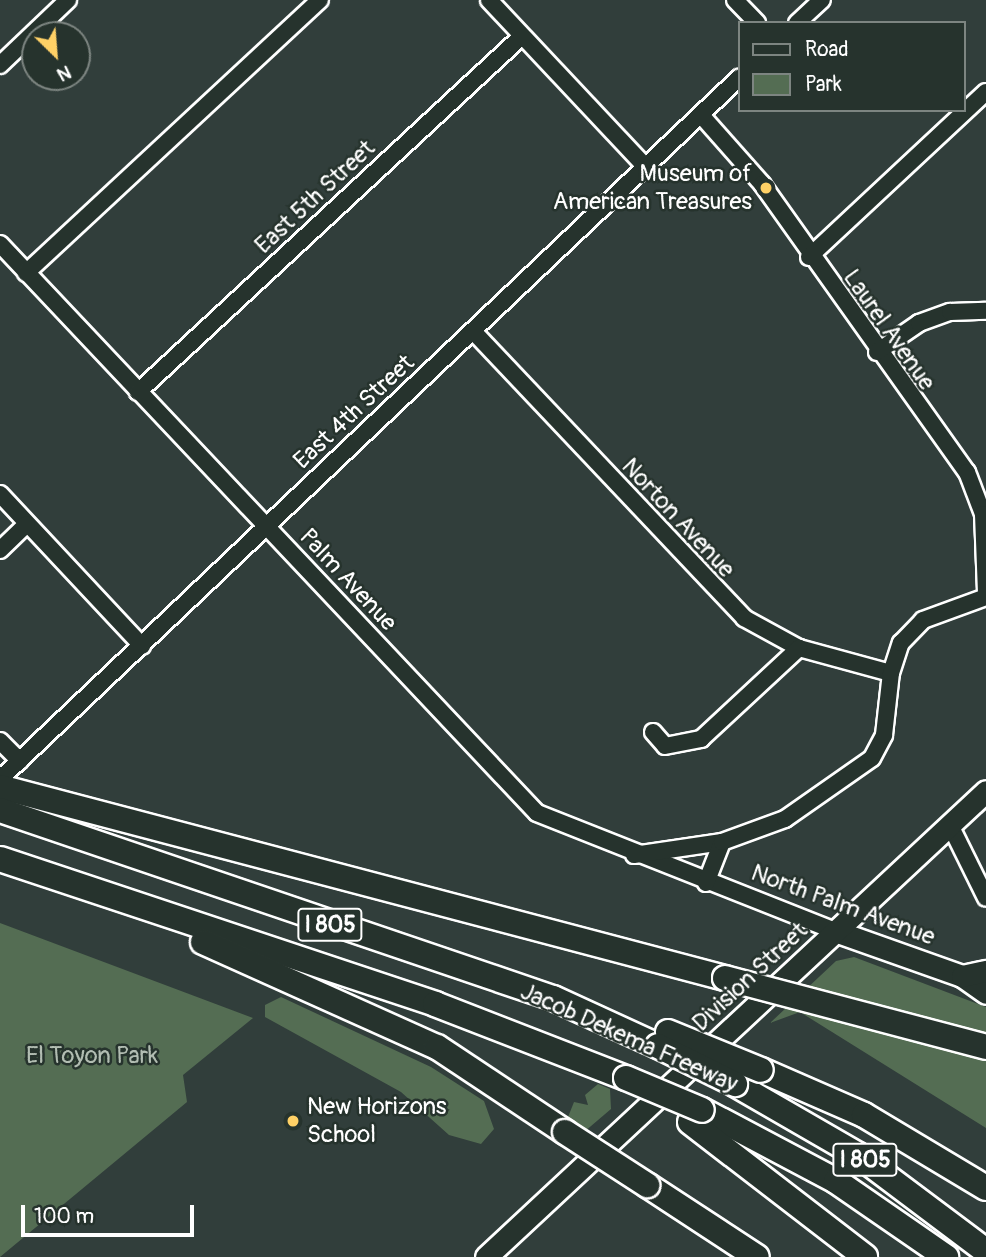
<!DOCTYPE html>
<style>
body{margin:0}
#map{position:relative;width:986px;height:1257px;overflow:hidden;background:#313e3b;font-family:Pangolin,sans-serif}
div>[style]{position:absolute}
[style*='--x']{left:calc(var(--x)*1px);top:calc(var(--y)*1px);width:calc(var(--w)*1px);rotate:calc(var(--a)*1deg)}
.green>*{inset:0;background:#546d53}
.roads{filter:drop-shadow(2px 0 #fff) drop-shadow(-2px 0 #fff) drop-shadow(0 2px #fff) drop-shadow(0 -2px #fff)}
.minor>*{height:16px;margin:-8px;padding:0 8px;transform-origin:8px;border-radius:8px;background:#26332d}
.major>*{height:21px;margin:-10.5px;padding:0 10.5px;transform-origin:10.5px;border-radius:10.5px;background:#26332d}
.highway>*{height:24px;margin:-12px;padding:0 12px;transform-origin:12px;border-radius:12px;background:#26332d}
.bridges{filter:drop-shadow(2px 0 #fff) drop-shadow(-2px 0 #fff) drop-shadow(0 2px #fff) drop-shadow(0 -2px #fff)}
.highway-bridge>*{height:24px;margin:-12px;padding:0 12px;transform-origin:12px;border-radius:12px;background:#26332d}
.dots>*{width:19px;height:19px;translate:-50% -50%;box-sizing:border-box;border:4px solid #26332d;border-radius:50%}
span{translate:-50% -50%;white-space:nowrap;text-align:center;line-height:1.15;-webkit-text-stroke:5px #26332d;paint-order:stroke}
.shield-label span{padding:2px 5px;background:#26332d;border:2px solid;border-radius:5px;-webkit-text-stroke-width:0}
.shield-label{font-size:23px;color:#fff;font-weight:700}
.poi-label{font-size:24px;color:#fff}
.right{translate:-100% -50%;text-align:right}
.left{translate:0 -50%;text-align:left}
.street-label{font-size:24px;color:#fff}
.park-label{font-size:24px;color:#b2bdb2}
.legend{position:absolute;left:738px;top:21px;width:228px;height:91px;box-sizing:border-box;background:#26332d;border:2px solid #7d8581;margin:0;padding:9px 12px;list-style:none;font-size:21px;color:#fff}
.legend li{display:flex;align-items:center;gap:14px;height:35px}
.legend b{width:35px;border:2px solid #7d8581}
.north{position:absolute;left:21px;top:21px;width:70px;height:70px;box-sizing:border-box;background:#26332d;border:2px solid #7d8581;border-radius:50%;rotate:155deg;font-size:19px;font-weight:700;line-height:28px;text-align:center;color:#fff}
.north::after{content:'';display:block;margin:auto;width:24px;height:32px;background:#ffd166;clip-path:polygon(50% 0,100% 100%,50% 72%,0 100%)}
.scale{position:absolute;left:21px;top:1205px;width:173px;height:32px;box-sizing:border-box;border:4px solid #fff;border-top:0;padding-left:9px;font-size:21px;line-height:24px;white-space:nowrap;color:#fff;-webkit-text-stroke:5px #26332d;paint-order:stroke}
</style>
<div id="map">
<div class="green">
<i style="clip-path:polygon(0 923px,253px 1018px,183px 1075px,187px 1102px,0 1257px)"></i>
<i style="clip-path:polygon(854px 957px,986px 1007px,986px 1128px,800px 1012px,770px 1023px,836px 961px)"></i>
<i style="clip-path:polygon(281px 997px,431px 1067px,484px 1101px,494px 1129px,481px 1144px,449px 1135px,401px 1092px,265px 1017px,265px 1005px)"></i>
<i style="clip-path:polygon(598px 1084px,610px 1089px,611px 1109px,584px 1132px,566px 1122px,574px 1102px,588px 1105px,585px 1095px)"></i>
</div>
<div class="roads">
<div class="minor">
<i style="--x:489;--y:0;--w:228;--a:46.8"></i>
<i style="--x:735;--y:0;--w:32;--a:46"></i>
<i style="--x:797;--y:23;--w:34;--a:-43"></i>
<i style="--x:0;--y:65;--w:94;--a:-43.7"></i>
<i style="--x:701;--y:115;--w:92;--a:48.5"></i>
<i style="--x:762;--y:184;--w:354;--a:54.6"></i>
<i style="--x:967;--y:472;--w:45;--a:69.1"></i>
<i style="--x:983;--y:514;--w:78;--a:87.8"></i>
<i style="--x:0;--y:244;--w:782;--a:46.66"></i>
<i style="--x:537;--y:813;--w:324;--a:21.6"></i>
<i style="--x:809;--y:257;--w:242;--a:-43"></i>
<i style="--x:26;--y:273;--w:401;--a:-42.9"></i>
<i style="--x:473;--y:331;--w:395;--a:46.6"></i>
<i style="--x:744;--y:618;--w:63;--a:28.6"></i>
<i style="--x:799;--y:648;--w:95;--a:15.2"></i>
<i style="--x:877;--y:352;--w:51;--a:-34.6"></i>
<i style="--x:919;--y:323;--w:33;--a:-20"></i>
<i style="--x:950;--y:312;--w:36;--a:-2"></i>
<i style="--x:138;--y:392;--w:524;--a:-42.83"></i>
<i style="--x:0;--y:494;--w:208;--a:46.9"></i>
<i style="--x:0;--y:550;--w:37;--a:-44"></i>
<i style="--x:653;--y:732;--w:18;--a:49"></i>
<i style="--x:665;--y:746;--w:37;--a:-11"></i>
<i style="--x:701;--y:739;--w:134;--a:-42.9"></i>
<i style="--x:0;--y:741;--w:28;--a:45"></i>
<i style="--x:0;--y:779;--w:1019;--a:-43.49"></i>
<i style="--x:950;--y:825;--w:81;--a:63.7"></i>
<i style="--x:634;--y:855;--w:89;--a:-8.4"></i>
<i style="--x:706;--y:883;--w:44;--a:-68.7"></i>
<i style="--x:722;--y:842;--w:67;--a:-20.1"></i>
<i style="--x:785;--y:819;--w:106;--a:-35"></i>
<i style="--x:872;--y:758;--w:26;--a:-62"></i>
<i style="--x:884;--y:735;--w:62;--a:-83.6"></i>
<i style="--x:891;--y:673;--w:32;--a:-72"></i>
<i style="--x:901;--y:643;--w:32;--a:-46"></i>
<i style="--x:923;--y:620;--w:67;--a:-20.1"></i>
</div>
<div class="major">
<i style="--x:838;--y:932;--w:132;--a:19.5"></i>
<i style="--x:962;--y:976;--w:29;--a:35"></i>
<i style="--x:962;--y:976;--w:25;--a:-12"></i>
<i style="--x:486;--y:1257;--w:683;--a:-42.98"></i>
</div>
<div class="highway">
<i style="--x:0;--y:787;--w:750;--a:14.76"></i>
<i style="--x:0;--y:810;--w:584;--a:18.78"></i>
<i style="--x:553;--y:998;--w:115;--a:24.6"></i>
<i style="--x:0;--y:859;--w:459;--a:18.4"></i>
<i style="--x:435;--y:1004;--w:205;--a:21.2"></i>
<i style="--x:203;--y:942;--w:256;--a:24.2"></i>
<i style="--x:437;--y:1047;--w:154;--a:33.6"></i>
<i style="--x:761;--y:1070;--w:112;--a:23.6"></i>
<i style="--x:864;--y:1115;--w:142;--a:30.9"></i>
<i style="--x:735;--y:1084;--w:142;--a:30"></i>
<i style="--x:858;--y:1155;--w:160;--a:36.9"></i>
<i style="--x:702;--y:1110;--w:152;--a:27.9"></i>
<i style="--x:836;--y:1181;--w:134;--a:34.6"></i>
<i style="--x:690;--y:1122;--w:221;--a:37.6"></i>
<i style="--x:647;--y:1185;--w:131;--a:33.2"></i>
</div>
</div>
<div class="bridges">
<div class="highway-bridge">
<i style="--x:725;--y:978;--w:270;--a:14.8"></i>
<i style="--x:668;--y:1032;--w:100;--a:22.2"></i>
<i style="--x:658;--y:1046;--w:86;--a:26.3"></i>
<i style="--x:626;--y:1078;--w:82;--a:22.8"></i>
<i style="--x:565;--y:1132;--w:98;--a:32.9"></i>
</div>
</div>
<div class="dots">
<i style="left:766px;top:188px;background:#ffd166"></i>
<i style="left:293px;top:1121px;background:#ffd166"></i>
</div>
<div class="shield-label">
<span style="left:330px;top:925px">I 805</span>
<span style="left:865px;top:1160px">I 805</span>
</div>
<div class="poi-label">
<span class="right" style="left:752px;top:188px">Museum of<br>American Treasures</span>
<span class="left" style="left:307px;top:1121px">New Horizons<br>School</span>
</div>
<div class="street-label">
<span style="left:315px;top:197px;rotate:-43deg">East 5th Street</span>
<span style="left:889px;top:330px;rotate:55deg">Laurel Avenue</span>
<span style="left:354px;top:412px;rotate:-43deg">East 4th Street</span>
<span style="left:678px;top:518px;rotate:47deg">Norton Avenue</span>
<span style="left:348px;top:580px;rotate:47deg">Palm Avenue</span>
<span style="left:843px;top:905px;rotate:20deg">North Palm Avenue</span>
<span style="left:750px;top:977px;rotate:-43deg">Division Street</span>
<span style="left:629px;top:1038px;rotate:24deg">Jacob Dekema Freeway</span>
</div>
<div class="park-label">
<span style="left:92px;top:1056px">El Toyon Park</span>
</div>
<ul class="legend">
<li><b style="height:9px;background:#26332d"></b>Road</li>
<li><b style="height:19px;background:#546d53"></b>Park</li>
</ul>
<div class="north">N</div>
<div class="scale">100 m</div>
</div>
